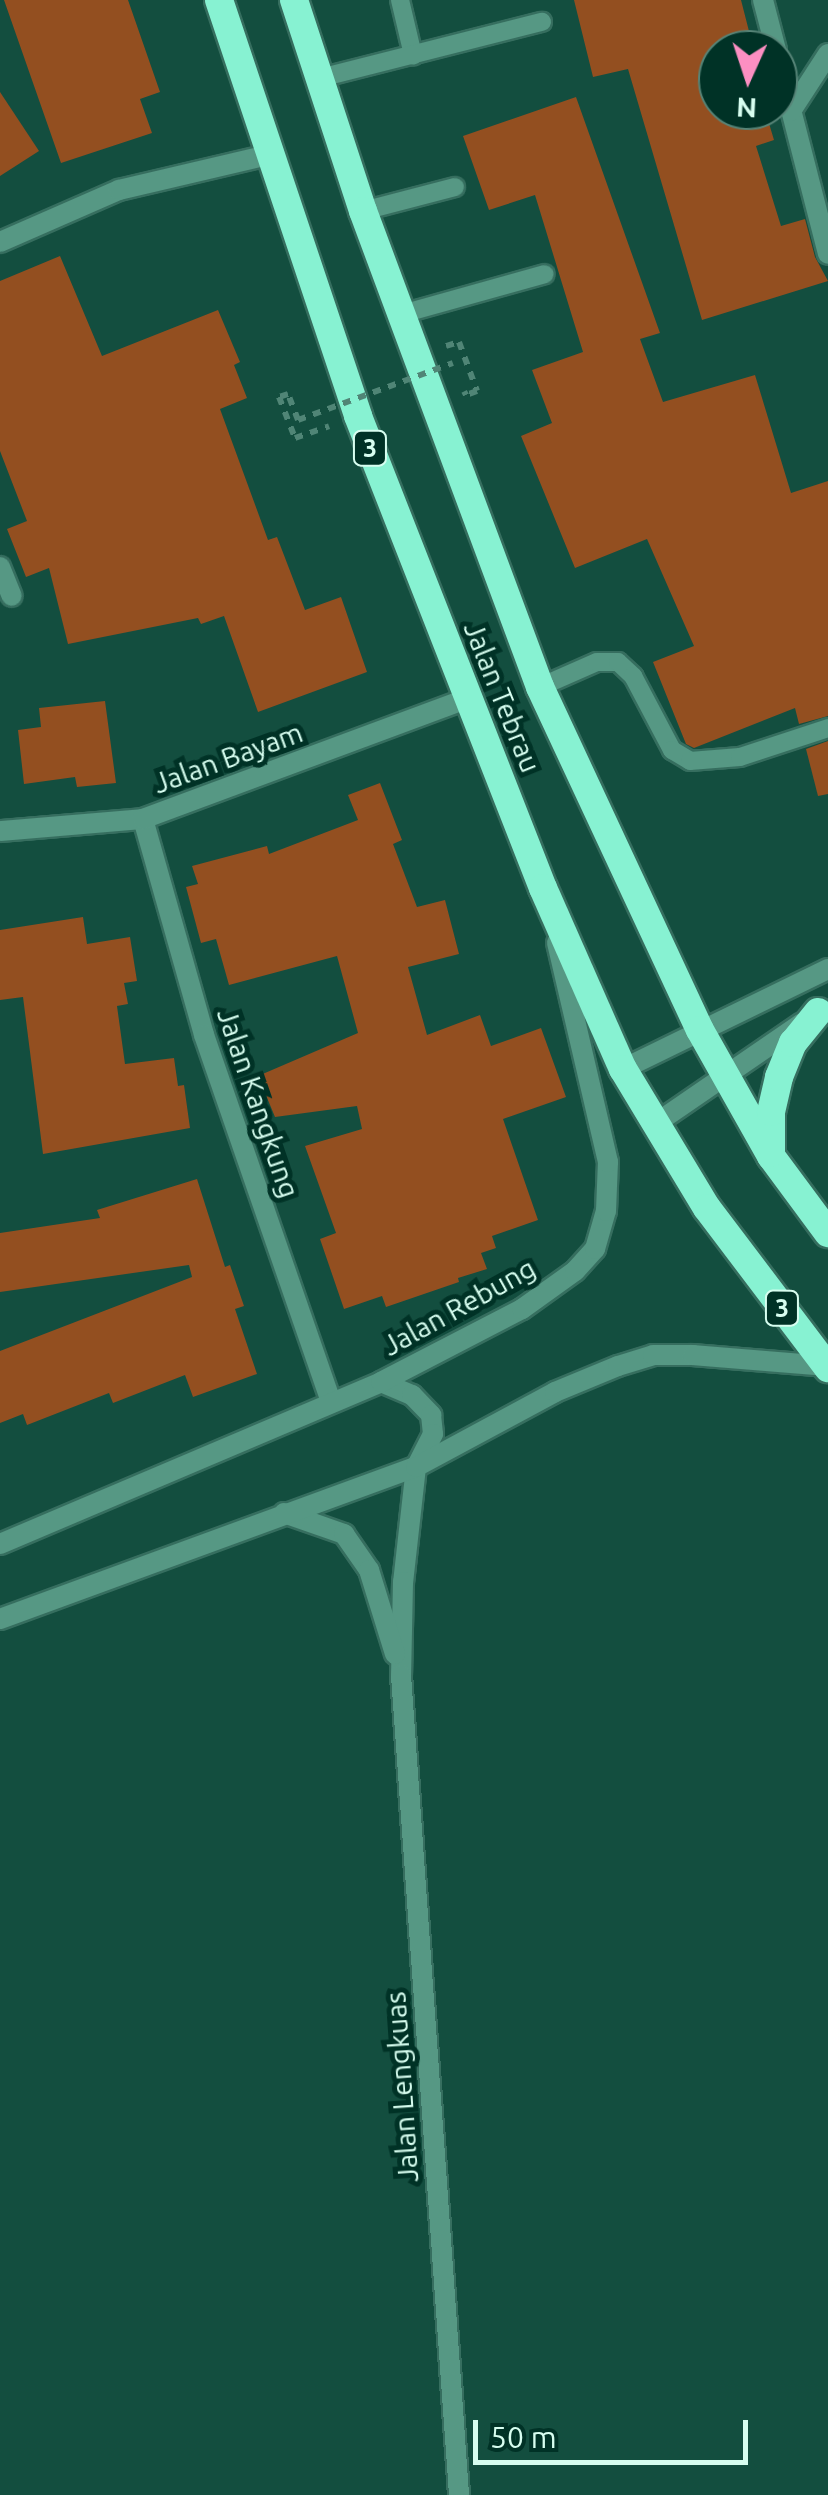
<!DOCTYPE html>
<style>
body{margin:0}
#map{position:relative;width:828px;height:2495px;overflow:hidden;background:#134e3f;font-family:Ubuntu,sans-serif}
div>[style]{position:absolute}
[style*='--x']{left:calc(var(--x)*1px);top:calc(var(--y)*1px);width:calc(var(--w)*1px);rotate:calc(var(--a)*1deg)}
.building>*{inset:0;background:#934f20}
.path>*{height:6px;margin-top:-3px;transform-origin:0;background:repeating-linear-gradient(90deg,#508576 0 8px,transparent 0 16px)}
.roads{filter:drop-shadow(2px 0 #366e5f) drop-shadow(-2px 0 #366e5f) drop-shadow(0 2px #366e5f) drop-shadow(0 -2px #366e5f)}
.service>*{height:18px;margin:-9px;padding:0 9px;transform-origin:9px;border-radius:9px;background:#569884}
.minor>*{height:20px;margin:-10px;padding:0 10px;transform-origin:10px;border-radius:10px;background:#569884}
.tertiary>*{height:20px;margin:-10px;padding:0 10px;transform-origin:10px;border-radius:10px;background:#569884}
.trunk>*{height:28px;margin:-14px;padding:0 14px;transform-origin:14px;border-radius:14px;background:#87f2d2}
.path-bridge>*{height:6px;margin-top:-3px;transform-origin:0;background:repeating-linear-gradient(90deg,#508576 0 8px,transparent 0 16px)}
span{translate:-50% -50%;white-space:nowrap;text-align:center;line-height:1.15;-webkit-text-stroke:10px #003226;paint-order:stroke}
.shield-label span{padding:2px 8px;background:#003226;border:2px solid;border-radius:8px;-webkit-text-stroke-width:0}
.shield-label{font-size:25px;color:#d7fef0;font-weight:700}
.street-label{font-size:28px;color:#d7fef0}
.north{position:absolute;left:698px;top:30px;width:100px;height:100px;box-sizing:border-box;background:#003226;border:2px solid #568477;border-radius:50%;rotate:183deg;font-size:28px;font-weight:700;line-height:40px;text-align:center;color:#d7fef0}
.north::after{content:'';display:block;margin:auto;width:35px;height:45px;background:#fc8fc2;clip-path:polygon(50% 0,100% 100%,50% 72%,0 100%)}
.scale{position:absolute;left:473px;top:2420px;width:275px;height:45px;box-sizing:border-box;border:5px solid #d7fef0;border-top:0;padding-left:12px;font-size:30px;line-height:35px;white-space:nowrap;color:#d7fef0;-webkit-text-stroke:8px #003226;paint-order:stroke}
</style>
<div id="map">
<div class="building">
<i style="clip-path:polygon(4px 0,128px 0,160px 92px,140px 99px,152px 133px,61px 163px)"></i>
<i style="clip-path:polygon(574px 0,741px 0,751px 39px,718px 47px,718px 110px,765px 110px,774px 140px,756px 146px,781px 226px,805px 219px,815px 257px,828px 281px,702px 320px,628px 69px,593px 77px)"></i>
<i style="clip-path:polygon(0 92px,39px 151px,0 176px)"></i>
<i style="clip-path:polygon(576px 97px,660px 333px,640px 339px,663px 402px,755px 375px,791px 493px,828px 481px,828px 716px,799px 724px,795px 708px,694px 748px,686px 744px,653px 662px,694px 646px,647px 539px,575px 568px,521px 436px,552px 423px,532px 370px,583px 352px,535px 195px,489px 210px,463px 136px)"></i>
<i style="clip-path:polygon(60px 256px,102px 356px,218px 310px,240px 362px,234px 365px,247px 398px,220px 409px,268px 540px,277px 537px,305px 610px,341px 597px,367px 672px,258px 712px,224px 616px,201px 624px,198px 618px,68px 644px,49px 568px,26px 577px,7px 529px,27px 521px,0 451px,0 281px)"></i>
<i style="clip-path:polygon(105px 701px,116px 783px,77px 787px,75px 777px,24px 784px,18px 730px,41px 727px,39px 708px)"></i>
<i style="clip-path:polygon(828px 741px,828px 794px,818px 796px,806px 749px)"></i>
<i style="clip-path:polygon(380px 783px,402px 840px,393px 844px,417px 907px,445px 900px,459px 954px,408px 967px,427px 1035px,480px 1015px,491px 1046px,541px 1028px,566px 1097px,503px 1119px,538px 1220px,492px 1236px,496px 1248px,481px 1253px,487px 1269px,458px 1278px,459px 1282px,386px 1307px,382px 1296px,344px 1309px,320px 1239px,336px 1233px,305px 1146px,362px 1129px,357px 1106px,275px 1117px,258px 1076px,358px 1033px,337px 956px,229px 985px,216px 939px,201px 943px,186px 887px,198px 884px,192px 866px,267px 846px,269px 854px,358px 820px,348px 795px)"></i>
<i style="clip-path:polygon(83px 917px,87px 944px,130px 937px,137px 981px,124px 983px,128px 1004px,117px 1006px,125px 1064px,174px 1058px,178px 1086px,184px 1085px,190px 1128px,43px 1154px,23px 997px,0 1000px,0 930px)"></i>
<i style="clip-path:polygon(197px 1179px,225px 1267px,230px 1265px,244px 1306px,235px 1309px,257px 1374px,193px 1397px,185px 1375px,113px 1403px,109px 1393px,27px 1425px,23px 1414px,0 1423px,0 1351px,192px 1277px,189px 1265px,0 1292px,0 1233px,100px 1218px,97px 1210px)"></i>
</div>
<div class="path">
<i style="--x:446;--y:346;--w:14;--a:-17"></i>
<i style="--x:459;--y:342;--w:52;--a:69.8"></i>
<i style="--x:477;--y:391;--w:12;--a:160"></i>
<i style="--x:466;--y:395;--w:4;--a:-117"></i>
<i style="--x:298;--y:420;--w:28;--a:-111"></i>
<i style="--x:288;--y:394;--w:9;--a:162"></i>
<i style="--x:279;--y:397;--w:44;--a:68.7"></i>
<i style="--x:295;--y:438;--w:36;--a:-19"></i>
</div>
<div class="roads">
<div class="service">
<i style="--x:400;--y:0;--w:57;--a:76.7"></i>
<i style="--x:320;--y:78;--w:229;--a:-14.2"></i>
<i style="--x:363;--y:211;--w:95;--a:-14.6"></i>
<i style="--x:402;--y:314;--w:148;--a:-15.6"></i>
<i style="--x:540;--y:687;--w:62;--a:-23.7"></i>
<i style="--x:597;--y:662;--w:21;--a:0"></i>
<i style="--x:618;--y:662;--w:21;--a:43"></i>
<i style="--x:633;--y:676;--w:84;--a:62.2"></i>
<i style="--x:672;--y:750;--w:21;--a:31"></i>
<i style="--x:690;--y:761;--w:50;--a:-4.6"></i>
<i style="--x:740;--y:757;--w:93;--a:-18.2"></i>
</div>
<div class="minor">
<i style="--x:763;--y:0;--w:52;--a:75.4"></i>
<i style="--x:778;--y:59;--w:201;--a:75.6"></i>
<i style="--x:791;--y:111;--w:68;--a:-57"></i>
<i style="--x:0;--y:242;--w:130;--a:-23.6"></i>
<i style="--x:119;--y:190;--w:153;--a:-13.2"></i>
<i style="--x:0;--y:567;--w:31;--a:68"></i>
<i style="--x:143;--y:819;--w:224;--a:74.2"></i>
<i style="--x:204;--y:1035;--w:387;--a:70.9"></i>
<i style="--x:0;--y:831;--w:144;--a:-4.8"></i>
<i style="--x:143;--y:819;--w:345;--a:-20.4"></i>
<i style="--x:381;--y:1382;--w:34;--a:23"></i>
<i style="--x:412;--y:1395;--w:28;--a:46"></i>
<i style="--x:431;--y:1415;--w:19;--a:84"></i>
<i style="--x:433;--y:1434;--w:37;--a:117"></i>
<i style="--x:416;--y:1467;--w:116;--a:96.4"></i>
<i style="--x:403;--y:1582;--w:93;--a:91.2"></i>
<i style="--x:401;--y:1675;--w:822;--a:85.95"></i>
<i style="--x:284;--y:1513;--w:64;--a:19.3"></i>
<i style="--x:344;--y:1534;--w:44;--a:55.2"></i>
<i style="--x:369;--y:1570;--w:88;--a:72.8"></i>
<i style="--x:0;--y:1544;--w:414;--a:-23"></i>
<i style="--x:381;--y:1382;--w:159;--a:-27.4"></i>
<i style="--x:522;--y:1309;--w:65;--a:-35.6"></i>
<i style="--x:575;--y:1271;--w:30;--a:-48"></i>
<i style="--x:595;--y:1249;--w:40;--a:-74"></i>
<i style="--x:606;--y:1211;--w:49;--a:-87.7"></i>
<i style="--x:608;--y:1162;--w:225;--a:-103.1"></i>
<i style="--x:0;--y:1619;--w:443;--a:-20.1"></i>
<i style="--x:416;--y:1467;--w:158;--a:-28.3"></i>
<i style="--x:555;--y:1392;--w:68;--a:-22.4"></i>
<i style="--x:618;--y:1366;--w:37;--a:-17"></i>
<i style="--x:653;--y:1355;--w:40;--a:0"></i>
<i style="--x:693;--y:1355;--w:133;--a:4.7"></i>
</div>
<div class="tertiary">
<i style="--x:623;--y:1069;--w:228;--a:-26"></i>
<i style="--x:655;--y:1124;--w:178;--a:-34.5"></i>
</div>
<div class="trunk">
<i style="--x:219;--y:0;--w:439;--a:71.5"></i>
<i style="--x:358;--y:416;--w:507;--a:68.6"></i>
<i style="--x:543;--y:888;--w:198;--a:66.2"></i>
<i style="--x:623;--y:1069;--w:162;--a:58.9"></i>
<i style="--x:707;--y:1208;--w:201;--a:52.9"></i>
<i style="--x:294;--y:0;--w:222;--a:71.9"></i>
<i style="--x:363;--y:211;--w:508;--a:69.6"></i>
<i style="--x:540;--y:687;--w:378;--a:65"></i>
<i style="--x:700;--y:1030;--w:145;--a:60.6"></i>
<i style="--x:771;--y:1156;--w:96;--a:53.5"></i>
<i style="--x:771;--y:1153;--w:41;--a:-90"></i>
<i style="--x:771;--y:1112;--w:36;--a:-77"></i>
<i style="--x:779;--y:1077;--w:37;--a:-68"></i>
<i style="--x:793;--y:1043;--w:40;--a:-51"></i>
</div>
</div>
<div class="path-bridge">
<i style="--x:298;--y:420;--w:165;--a:-20.2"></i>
</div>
<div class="shield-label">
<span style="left:370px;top:448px">3</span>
<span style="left:782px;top:1308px">3</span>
</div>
<div class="street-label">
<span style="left:502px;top:697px;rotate:68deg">Jalan Tebrau</span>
<span style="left:228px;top:758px;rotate:-20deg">Jalan Bayam</span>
<span style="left:258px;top:1103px;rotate:71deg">Jalan Kangkung</span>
<span style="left:459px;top:1307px;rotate:-29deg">Jalan Rebung</span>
<span style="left:402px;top:2087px;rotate:-94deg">Jalan Lengkuas</span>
</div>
<div class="north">N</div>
<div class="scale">50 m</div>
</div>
